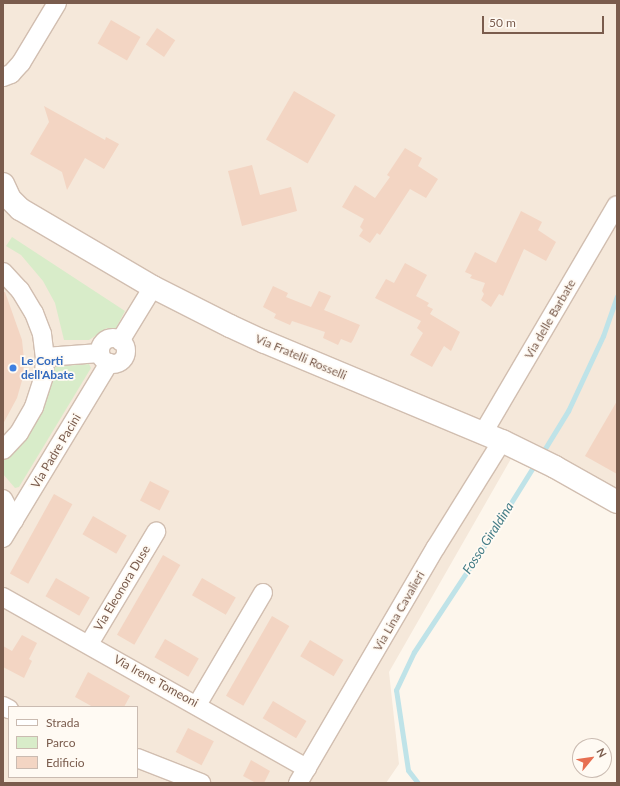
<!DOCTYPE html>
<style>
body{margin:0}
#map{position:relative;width:620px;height:786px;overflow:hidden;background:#fdf6ec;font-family:Lato,sans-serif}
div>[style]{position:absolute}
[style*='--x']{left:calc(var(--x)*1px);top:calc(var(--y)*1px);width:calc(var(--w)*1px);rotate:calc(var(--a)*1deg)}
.residential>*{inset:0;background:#f5e8da}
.green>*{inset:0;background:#d8ecc9}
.stream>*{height:5px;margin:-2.5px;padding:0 2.5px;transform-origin:2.5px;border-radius:2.5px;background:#bfe3e8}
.building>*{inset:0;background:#f3d5c3;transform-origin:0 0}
.roads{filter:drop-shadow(1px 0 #d1beb0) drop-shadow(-1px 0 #d1beb0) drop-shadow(0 1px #d1beb0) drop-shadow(0 -1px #d1beb0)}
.minor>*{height:18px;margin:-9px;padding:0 9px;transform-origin:9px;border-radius:9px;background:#fff}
.minor>.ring{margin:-9px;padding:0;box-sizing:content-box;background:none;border:18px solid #fff;border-radius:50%}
.tertiary>*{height:22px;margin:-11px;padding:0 11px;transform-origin:11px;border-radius:11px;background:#fff}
.dots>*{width:11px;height:11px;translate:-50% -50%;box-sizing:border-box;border:2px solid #fffaf3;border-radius:50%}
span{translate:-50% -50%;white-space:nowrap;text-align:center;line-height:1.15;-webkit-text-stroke:3.5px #fffaf3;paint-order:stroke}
.street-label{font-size:12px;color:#7a5c4d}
.shop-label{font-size:12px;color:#366cbe;font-weight:700}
.left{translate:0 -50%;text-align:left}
.water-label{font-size:13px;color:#437c86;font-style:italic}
.frame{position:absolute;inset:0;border:4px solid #7a5c4d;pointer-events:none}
.legend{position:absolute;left:8px;top:706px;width:130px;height:72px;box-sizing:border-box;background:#fffaf3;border:1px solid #cabbb1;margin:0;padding:5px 7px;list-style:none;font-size:12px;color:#7a5c4d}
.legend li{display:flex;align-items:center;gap:8px;height:20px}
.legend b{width:20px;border:1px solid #cabbb1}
.north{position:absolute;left:572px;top:738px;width:40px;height:40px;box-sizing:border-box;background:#fffaf3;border:1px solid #cabbb1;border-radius:50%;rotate:61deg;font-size:11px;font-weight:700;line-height:16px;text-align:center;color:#7a5c4d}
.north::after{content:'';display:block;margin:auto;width:14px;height:18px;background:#e76f51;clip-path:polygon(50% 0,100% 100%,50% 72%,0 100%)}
.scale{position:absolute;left:482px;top:16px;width:122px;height:18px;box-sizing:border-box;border:2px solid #7a5c4d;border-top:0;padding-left:5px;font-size:12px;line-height:14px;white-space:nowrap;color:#7a5c4d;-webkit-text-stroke:3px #fffaf3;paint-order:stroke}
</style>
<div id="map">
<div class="residential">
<i style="clip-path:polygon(evenodd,3px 3px,617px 3px,617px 515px,512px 457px,389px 672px,399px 764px,386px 783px,3px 783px,3px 3px,9px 707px,137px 707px,137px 777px,9px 777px,9px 707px)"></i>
</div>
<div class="green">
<i style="clip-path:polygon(12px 237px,125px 311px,116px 328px,107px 328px,89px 340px,64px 340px,55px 303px,43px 281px,21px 255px,6px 246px)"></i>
<i style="clip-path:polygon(89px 364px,91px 368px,19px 487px,15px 488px,3px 474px,3px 459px,53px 367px)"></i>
</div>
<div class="stream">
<i style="--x:541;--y:455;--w:52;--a:-58.5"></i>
<i style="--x:568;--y:411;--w:83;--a:-65"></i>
<i style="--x:603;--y:336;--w:42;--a:-70.7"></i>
<i style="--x:418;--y:783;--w:16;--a:-128"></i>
<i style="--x:408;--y:770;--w:81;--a:-98.5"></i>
<i style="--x:396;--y:690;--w:42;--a:-64.7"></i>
<i style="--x:414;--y:652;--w:127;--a:-56.6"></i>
<i style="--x:484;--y:546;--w:97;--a:-58.1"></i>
</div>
<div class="building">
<i style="left:111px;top:20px;width:34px;height:27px;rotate:30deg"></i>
<i style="left:157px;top:28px;width:22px;height:20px;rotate:34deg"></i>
<i style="left:294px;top:91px;width:48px;height:56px;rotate:30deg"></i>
<i style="clip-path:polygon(44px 106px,105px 140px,106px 137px,119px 144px,104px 169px,85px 158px,67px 190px,62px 172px,30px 154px,49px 122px)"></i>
<i style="clip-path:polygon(405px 148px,422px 158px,418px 166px,438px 179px,426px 198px,410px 189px,380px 235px,377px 233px,370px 243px,359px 236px,363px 230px,360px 227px,364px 219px,342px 207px,355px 185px,375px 198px,390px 177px,387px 175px)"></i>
<i style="clip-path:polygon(252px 165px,260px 195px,291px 187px,297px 211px,242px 226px,228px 171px)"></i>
<i style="clip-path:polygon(521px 211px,542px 222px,538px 230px,556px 242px,546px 261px,524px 249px,503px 296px,499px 294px,491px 307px,481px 300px,484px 294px,482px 291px,485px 283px,470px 278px,472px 275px,465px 272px,475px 252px,496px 263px)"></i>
<i style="clip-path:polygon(405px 263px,427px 275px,416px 296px,429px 303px,427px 306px,433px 309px,430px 314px,460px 332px,451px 351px,444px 346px,432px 367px,410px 355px,423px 333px,417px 328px,421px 321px,375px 298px,386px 279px,394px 283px)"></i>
<i style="clip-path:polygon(273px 286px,288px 293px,286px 297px,311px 307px,319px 291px,331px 296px,324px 310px,360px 325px,353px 340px,351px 343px,341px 339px,338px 345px,323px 338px,325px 332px,292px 321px,290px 325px,274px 318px,276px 314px,263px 307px)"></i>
<i style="clip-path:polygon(3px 292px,5px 292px,22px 340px,24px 359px,23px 377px,17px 398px,3px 424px)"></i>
<i style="clip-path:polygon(617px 401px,617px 474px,585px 456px)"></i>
<i style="left:150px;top:481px;width:22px;height:22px;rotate:27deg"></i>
<i style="left:54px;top:494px;width:21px;height:91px;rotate:29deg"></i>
<i style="left:93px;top:516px;width:39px;height:21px;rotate:30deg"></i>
<i style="left:163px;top:555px;width:20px;height:92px;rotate:30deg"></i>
<i style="left:56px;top:578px;width:39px;height:21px;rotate:30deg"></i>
<i style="left:202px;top:578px;width:39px;height:20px;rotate:30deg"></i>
<i style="left:272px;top:616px;width:20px;height:92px;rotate:30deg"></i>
<i style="clip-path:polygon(22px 635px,37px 643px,29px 659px,32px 661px,24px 678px,3px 667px,3px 646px,12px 651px)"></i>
<i style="left:165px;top:639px;width:39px;height:21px;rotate:30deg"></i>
<i style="left:310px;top:640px;width:39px;height:19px;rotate:31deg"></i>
<i style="clip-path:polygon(88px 672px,130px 696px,124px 707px,93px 707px,75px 697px)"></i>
<i style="left:273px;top:701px;width:39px;height:20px;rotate:31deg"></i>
<i style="left:188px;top:728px;width:29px;height:27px;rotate:27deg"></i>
<i style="clip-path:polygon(251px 760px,270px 771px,264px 783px,256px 783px,243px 776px)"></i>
</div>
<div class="roads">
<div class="minor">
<i style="--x:3;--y:77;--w:9;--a:-21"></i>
<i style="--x:11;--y:74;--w:15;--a:-48"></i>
<i style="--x:21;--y:63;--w:70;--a:-59"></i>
<i style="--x:3;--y:272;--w:25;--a:47"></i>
<i style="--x:20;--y:290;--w:27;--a:59"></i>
<i style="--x:34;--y:313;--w:22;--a:69"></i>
<i style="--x:42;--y:334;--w:23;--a:83"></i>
<i style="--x:45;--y:357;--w:19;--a:93"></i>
<i style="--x:44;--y:376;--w:33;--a:108"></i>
<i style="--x:34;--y:407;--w:30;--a:120"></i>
<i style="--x:19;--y:433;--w:23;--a:133"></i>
<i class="ring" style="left:100px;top:338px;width:8px;height:8px"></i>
<i style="--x:120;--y:341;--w:63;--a:-58.6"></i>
<i style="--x:45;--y:357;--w:55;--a:-4.2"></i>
<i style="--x:483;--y:433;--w:264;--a:-59.6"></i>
<i style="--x:3;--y:499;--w:24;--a:62"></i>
<i style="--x:3;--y:538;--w:205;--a:-58.8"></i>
<i style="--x:3;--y:597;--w:349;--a:29.4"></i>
<i style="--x:89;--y:644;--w:131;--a:-59.1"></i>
<i style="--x:197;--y:705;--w:130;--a:-59.5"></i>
<i style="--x:3;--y:706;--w:7;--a:27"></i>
<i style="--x:137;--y:758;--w:69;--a:21.3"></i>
<i style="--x:298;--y:783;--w:273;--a:-59.7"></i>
<i style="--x:436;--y:547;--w:125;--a:-58.1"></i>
</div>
<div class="tertiary">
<i style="--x:3;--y:184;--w:17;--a:65"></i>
<i style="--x:10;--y:199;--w:14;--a:45"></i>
<i style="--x:20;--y:209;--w:154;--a:30.4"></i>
<i style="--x:153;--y:287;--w:86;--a:26.9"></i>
<i style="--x:230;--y:326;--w:38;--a:25"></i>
<i style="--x:265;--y:342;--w:257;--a:22.7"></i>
<i style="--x:502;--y:441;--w:59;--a:26.1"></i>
<i style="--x:555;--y:467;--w:71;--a:29.4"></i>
</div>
</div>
<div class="dots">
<i style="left:13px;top:368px;background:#3f7fe0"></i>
</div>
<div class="street-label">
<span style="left:550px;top:319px;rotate:-60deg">Via delle Barbate</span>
<span style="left:301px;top:357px;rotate:23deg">Via Fratelli Rosselli</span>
<span style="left:56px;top:451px;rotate:-59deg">Via Padre Pacini</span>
<span style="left:122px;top:588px;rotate:-59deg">Via Eleonora Duse</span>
<span style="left:399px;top:611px;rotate:-60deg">Via Lina Cavalieri</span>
<span style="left:156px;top:681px;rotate:29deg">Via Irene Tomeoni</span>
</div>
<div class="shop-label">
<span class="left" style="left:21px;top:368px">Le Corti<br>dell'Abate</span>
</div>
<div class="water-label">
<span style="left:488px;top:538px;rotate:-57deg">Fosso Giraldina</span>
</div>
<div class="frame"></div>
<ul class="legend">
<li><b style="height:5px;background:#fff"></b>Strada</li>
<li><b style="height:11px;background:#d8ecc9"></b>Parco</li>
<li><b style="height:11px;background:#f3d5c3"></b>Edificio</li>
</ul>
<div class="north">N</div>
<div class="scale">50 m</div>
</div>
